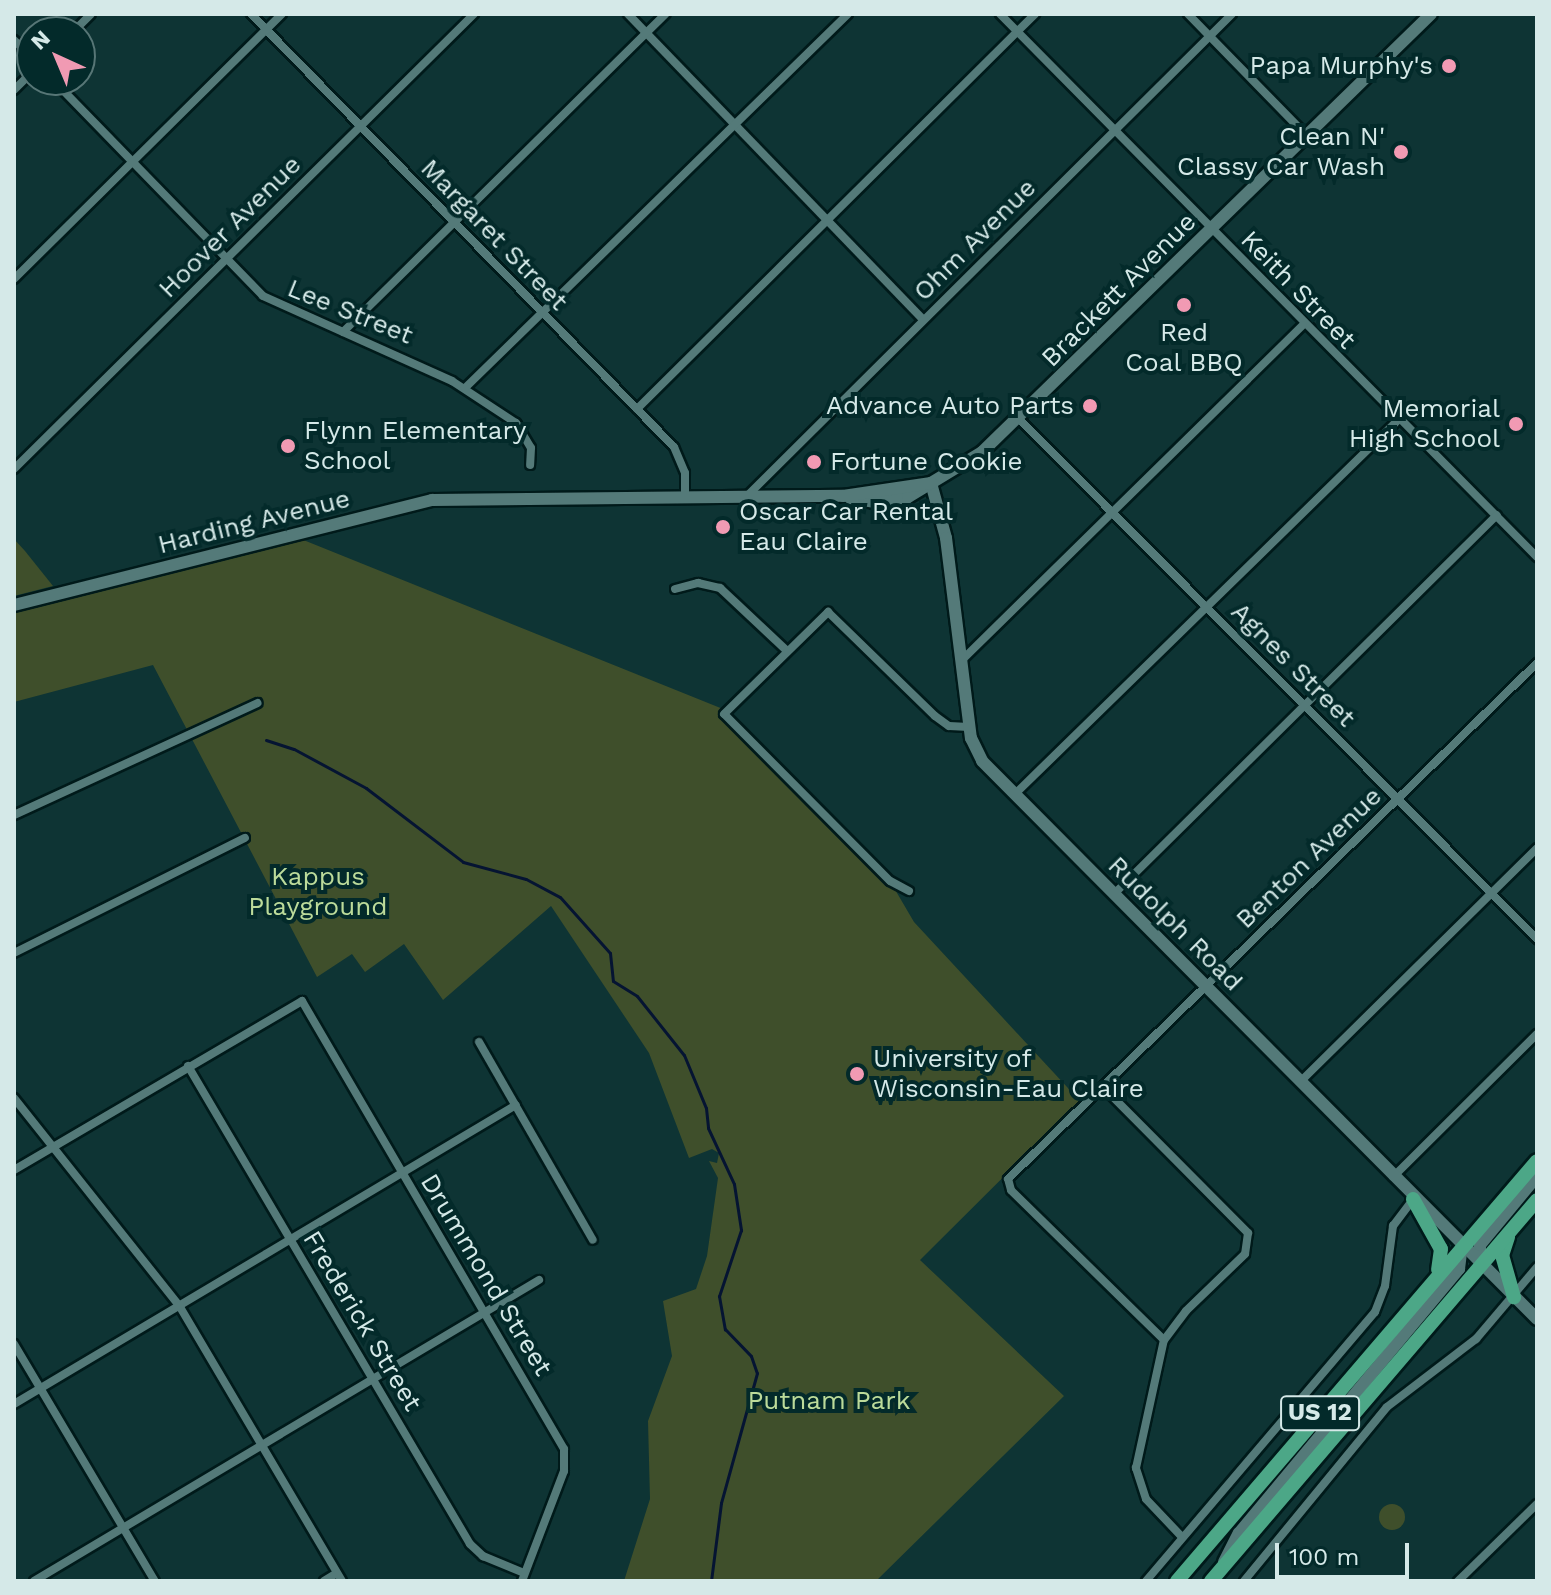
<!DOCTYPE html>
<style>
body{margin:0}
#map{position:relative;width:1551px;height:1595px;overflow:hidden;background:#0e3434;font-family:"Work Sans",sans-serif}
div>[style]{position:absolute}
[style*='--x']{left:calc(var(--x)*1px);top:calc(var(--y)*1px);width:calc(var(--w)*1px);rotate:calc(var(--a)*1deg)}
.green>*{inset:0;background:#3f4f2b}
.round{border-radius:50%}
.stream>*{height:3px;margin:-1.5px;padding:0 1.5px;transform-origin:1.5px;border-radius:1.5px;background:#051432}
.roads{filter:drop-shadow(2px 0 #001a1a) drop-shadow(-2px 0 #001a1a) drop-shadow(0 2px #001a1a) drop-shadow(0 -2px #001a1a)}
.street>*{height:8px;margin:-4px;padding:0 4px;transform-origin:4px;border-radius:4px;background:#547a79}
.secondary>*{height:12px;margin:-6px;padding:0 6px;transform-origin:6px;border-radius:6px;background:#547a79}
.primary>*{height:14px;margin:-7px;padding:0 7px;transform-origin:7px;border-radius:7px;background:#4ca787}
.dots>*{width:22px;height:22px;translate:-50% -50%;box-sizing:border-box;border:4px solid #032a2a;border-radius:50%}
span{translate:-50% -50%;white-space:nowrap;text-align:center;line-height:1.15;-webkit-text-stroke:8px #032a2a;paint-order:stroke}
.shield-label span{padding:2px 6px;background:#032a2a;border:2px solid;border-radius:6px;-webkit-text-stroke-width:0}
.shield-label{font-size:24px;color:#d5e9e8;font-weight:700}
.poi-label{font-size:26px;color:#d5e9e8}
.right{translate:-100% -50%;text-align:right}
.left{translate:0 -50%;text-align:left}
.street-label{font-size:26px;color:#d5e9e8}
.park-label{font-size:26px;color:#bcdb9a}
.frame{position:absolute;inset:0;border:16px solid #d5e9e8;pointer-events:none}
.north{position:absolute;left:16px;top:16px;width:80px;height:80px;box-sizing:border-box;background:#032a2a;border:2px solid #577676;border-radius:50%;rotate:316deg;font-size:22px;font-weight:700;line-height:32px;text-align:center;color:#d5e9e8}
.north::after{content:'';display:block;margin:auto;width:28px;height:36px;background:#f19ab3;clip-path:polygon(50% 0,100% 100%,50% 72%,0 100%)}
.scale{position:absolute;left:1275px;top:1543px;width:134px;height:36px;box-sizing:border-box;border:4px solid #d5e9e8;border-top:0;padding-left:10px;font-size:24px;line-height:28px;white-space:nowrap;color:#d5e9e8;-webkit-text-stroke:6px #032a2a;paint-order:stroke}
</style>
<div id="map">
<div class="green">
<i style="clip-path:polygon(291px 535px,723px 709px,890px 881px,914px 922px,1080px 1101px,920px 1260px,1064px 1396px,876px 1581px,624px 1581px,650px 1499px,648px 1421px,672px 1356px,663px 1301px,696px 1289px,707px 1256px,718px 1178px,709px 1161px,717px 1163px,719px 1153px,712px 1149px,689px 1158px,649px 1053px,551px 906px,443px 1000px,404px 944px,365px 972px,352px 954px,317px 977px,153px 665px,14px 702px,14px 605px)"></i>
<i style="clip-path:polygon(14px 539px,25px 551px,53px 586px,14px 596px)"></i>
<i class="round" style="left:1379px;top:1504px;width:26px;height:26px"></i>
</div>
<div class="stream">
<i style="--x:266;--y:740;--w:29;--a:18"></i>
<i style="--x:294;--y:749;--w:82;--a:28.4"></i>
<i style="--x:366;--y:788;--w:122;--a:37.3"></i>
<i style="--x:463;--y:862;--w:65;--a:15.1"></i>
<i style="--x:526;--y:879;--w:38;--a:28"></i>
<i style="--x:560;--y:897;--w:75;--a:48.2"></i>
<i style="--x:610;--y:953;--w:28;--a:84"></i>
<i style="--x:613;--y:981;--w:28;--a:32"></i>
<i style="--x:637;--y:996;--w:75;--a:51.5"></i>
<i style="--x:684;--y:1055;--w:57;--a:67.5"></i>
<i style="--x:706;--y:1108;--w:20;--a:84"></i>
<i style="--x:708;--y:1128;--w:62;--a:65.1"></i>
<i style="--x:734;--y:1184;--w:47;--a:81.3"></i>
<i style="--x:741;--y:1230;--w:70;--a:108.4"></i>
<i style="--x:719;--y:1296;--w:34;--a:80"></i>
<i style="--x:725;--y:1329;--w:37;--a:46"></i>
<i style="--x:751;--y:1356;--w:18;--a:71"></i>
<i style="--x:757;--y:1373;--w:135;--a:105.5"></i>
<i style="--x:721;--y:1503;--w:79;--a:97.3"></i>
</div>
<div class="roads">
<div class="street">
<i style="--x:251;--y:14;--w:605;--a:45.67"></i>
<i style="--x:674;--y:447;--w:28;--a:67"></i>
<i style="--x:685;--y:473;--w:22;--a:90"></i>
<i style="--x:628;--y:14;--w:424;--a:46"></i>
<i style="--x:1000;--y:14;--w:764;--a:45.32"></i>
<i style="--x:1188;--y:14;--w:170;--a:45.7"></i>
<i style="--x:73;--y:32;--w:25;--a:-45"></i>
<i style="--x:14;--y:40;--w:25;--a:45"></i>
<i style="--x:53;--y:80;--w:301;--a:45.8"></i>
<i style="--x:263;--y:296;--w:207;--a:24.2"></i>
<i style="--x:452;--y:381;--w:77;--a:33.3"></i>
<i style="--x:516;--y:423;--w:29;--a:59"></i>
<i style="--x:531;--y:448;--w:17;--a:93"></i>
<i style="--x:14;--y:90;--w:25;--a:-45"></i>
<i style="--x:14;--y:279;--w:377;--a:-44.7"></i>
<i style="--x:343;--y:332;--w:453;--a:-44.6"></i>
<i style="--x:465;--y:388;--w:535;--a:-44.32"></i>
<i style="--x:637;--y:409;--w:561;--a:-44.78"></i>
<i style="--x:1020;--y:420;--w:733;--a:45.11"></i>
<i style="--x:14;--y:469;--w:647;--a:-44.69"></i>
<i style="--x:748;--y:495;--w:682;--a:-44.82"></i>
<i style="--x:675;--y:589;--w:24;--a:-15"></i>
<i style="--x:698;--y:583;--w:23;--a:13"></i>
<i style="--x:720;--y:588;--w:91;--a:43.2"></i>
<i style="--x:961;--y:661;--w:479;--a:-44.5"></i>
<i style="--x:1014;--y:795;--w:537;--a:-44.32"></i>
<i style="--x:14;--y:815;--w:268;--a:-24.7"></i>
<i style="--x:909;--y:891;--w:21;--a:-152"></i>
<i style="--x:890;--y:881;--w:235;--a:-134.8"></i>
<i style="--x:724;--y:714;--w:146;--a:-44.4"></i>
<i style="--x:828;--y:612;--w:149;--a:44.2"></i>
<i style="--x:935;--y:716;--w:17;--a:36"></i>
<i style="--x:949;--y:726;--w:20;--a:3"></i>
<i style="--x:1115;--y:893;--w:537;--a:-44.7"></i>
<i style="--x:14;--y:953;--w:258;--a:-26.5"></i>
<i style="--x:479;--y:1042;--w:228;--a:60.1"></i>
<i style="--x:188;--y:1066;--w:555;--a:59.46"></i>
<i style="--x:470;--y:1544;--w:18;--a:43"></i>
<i style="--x:483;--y:1556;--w:44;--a:22.5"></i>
<i style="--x:1300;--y:1082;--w:333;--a:-44.6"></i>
<i style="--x:1103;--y:1087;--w:206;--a:45.2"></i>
<i style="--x:1248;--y:1233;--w:21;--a:98"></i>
<i style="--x:1245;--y:1254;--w:82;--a:136"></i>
<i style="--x:1186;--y:1311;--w:36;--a:127"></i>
<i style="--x:14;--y:1098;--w:267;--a:51.5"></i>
<i style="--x:180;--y:1307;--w:318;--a:59.4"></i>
<i style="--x:14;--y:1170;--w:334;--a:-30.4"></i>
<i style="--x:302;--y:1001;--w:519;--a:59.68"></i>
<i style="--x:564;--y:1449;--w:22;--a:90"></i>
<i style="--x:564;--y:1471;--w:118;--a:110.9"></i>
<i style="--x:1393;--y:1177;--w:203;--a:-44.8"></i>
<i style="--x:14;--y:1344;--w:276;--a:59.3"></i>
<i style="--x:14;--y:1404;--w:584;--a:-30.78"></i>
<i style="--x:1182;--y:1537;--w:52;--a:-133.5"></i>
<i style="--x:1146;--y:1499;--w:33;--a:-108"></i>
<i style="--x:1136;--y:1468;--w:131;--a:-77.7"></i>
<i style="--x:1164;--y:1340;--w:214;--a:-135.6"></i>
<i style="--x:1011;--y:1190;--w:11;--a:-105"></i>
<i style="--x:1008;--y:1179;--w:739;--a:-44.29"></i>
<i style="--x:34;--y:1581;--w:588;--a:-30.8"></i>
<i style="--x:324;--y:1581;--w:15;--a:-32"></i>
<i style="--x:1146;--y:1581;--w:353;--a:-49.6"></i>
<i style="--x:1375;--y:1312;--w:28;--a:-69"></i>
<i style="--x:1385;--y:1286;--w:61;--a:-82.4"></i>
<i style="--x:1393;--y:1226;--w:34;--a:-53"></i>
<i style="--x:1244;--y:1581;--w:225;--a:-50.6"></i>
<i style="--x:1387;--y:1407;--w:112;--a:-37.4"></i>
<i style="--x:1476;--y:1339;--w:94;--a:-49.7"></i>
<i style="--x:1458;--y:1581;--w:110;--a:-44.3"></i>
</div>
<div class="secondary">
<i style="--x:931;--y:483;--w:57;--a:74.7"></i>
<i style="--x:946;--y:538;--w:202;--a:82.9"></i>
<i style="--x:971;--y:738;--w:25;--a:64"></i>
<i style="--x:982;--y:761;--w:787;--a:45.15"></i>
<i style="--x:850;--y:498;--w:24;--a:9"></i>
<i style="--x:874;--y:502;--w:34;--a:-8"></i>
<i style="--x:908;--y:497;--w:87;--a:-31.3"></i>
<i style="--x:982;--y:452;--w:627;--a:-44.29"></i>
<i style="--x:14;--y:605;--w:431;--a:-14.1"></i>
<i style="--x:432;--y:500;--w:411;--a:-0.6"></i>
<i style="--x:843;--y:496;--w:89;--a:-8.4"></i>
<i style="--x:1480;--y:1263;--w:18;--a:-90"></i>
<i style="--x:1480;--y:1245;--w:89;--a:-50.4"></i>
<i style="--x:1224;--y:1562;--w:33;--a:-63"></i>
<i style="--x:1239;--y:1533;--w:344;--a:-50.2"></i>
<i style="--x:1459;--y:1269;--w:24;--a:-83"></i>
</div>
<div class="primary">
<i style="--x:1413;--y:1199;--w:57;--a:60.8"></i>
<i style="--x:1441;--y:1249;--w:21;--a:98"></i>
<i style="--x:1508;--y:1237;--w:19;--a:108"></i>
<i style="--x:1502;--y:1255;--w:44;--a:74.1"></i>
<i style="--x:1177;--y:1581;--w:553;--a:-49.4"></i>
<i style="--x:1211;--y:1581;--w:501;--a:-49.45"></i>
</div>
</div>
<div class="dots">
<i style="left:1449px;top:66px;background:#f19ab3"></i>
<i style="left:1401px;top:152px;background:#f19ab3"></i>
<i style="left:1184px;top:305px;background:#f19ab3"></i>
<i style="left:1090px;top:406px;background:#f19ab3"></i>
<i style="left:1516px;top:424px;background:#f19ab3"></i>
<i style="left:288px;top:446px;background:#f19ab3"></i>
<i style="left:814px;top:462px;background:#f19ab3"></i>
<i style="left:723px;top:527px;background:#f19ab3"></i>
<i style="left:857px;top:1074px;background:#f19ab3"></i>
</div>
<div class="shield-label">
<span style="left:1320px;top:1413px">US 12</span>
</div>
<div class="poi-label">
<span class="right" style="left:1433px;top:66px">Papa Murphy's</span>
<span class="right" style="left:1385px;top:152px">Clean N'<br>Classy Car Wash</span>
<span style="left:1184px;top:348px">Red<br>Coal BBQ</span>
<span class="right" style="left:1074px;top:406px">Advance Auto Parts</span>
<span class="right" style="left:1500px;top:424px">Memorial<br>High School</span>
<span class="left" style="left:304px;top:446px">Flynn Elementary<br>School</span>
<span class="left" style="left:830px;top:462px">Fortune Cookie</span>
<span class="left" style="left:739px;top:527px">Oscar Car Rental<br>Eau Claire</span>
<span class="left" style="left:873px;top:1074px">University of<br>Wisconsin-Eau Claire</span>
</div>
<div class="street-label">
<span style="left:230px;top:227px;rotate:-45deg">Hoover Avenue</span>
<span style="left:494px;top:235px;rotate:46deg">Margaret Street</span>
<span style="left:975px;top:240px;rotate:-45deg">Ohm Avenue</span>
<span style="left:1119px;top:290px;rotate:-45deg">Brackett Avenue</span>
<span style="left:1298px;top:290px;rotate:46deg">Keith Street</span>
<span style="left:350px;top:312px;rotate:22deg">Lee Street</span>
<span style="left:254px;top:522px;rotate:-14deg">Harding Avenue</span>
<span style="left:1293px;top:665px;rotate:45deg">Agnes Street</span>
<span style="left:1309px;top:858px;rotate:-44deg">Benton Avenue</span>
<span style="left:1175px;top:924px;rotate:45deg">Rudolph Road</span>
<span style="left:486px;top:1275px;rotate:59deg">Drummond Street</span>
<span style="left:362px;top:1321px;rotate:59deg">Frederick Street</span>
</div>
<div class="park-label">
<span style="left:318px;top:892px">Kappus<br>Playground</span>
<span style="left:829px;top:1401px">Putnam Park</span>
</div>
<div class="frame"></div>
<div class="north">N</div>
<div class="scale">100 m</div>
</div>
